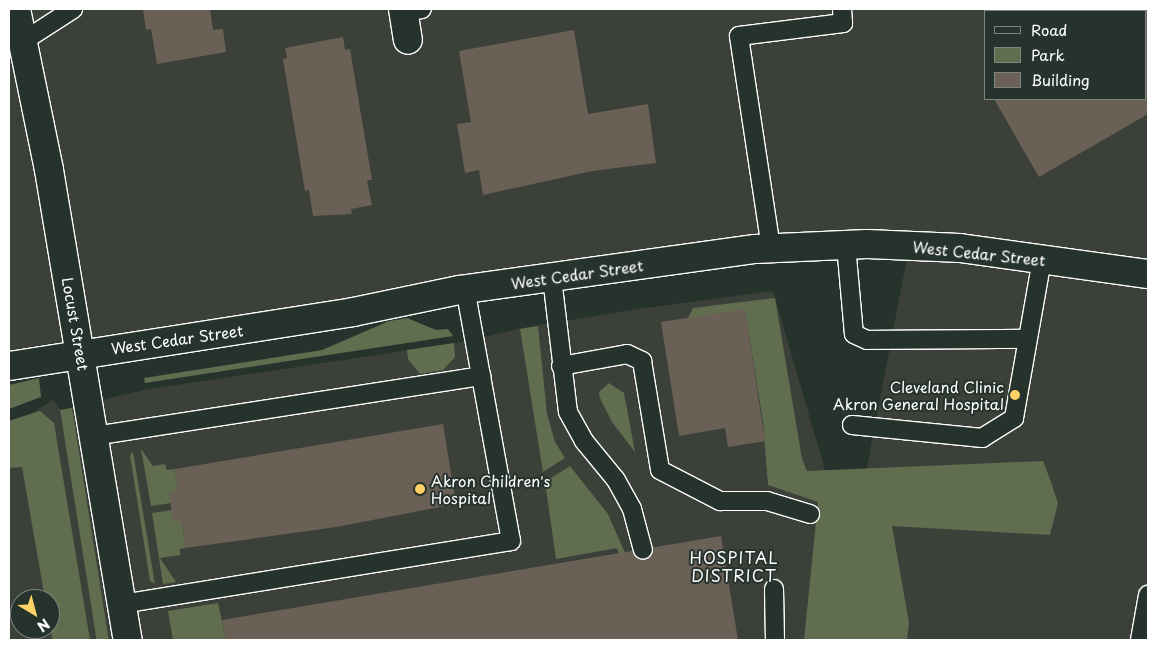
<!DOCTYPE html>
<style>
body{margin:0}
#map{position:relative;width:1157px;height:649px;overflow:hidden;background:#26332d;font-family:"Playpen Sans",sans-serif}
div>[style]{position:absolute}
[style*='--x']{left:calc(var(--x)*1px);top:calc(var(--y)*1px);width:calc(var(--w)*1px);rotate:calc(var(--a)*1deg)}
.built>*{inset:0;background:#3b4039}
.green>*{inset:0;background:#606e4f;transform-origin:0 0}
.building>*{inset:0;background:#6b6056}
.roads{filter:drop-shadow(1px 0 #fff) drop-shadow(-1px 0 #fff) drop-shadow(0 1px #fff) drop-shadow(0 -1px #fff)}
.service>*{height:18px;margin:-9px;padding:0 9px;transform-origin:9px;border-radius:9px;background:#26332d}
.minor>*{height:28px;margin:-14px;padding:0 14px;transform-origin:14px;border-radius:14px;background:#26332d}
.secondary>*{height:28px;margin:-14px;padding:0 14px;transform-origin:14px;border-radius:14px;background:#26332d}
.primary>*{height:28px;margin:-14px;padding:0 14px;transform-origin:14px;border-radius:14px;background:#26332d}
.dots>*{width:14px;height:14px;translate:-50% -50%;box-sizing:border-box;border:2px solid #26332d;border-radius:50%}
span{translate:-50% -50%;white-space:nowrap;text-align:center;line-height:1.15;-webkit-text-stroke:4px #26332d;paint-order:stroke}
.street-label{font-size:15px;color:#fff}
.poi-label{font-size:15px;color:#fff}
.right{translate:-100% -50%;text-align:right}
.left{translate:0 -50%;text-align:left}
.neighbourhood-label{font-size:16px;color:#fff;letter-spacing:1px}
.frame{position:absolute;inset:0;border:10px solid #fff;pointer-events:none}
.legend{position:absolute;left:984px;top:10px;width:162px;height:90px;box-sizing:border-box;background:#26332d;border:1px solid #7d8581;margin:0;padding:6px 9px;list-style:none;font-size:15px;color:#fff}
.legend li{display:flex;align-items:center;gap:10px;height:25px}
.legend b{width:25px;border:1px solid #7d8581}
.north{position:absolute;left:10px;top:589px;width:50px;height:50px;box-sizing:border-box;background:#26332d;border:1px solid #7d8581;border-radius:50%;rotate:143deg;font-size:14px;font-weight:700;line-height:20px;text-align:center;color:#fff}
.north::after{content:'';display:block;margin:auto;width:18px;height:22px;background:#ffd166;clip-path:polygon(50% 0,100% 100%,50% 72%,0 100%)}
</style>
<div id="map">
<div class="built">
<i style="clip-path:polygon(evenodd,30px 9px,1148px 9px,1148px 640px,9px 640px,9px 421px,34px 412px,53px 400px,61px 410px,144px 390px,462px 342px,523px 328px,638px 309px,773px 291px,850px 556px,912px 232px,89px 340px,30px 9px,986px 11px,1146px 11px,1146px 99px,986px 99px,986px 11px,30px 9px,20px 599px,50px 599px,50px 629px,20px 629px,20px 599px)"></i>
<i style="clip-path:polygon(9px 31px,64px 341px,9px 350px)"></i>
</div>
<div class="green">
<i style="clip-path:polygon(775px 298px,802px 459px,807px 471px,1043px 461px,1051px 482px,1058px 503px,1050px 535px,892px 526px,909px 623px,907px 640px,804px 640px,818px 502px,768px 485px,763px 422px,745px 310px,688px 318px,693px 308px)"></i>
<i style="clip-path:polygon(407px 318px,436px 330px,448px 329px,453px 336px,145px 383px,144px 378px,322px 350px,389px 321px)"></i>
<i style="clip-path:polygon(538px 326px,547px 414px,555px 442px,565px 458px,543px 472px,520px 329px)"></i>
<i style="clip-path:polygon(454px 343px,455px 357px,443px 370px,420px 374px,408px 359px,407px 350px)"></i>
<i style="clip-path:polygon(39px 378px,41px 397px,9px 409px,9px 385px)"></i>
<i style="clip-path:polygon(609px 383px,624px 393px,635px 452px,612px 422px,600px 398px,599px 392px)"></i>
<i style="left:72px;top:408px;width:235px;height:12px;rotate:81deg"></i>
<i style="clip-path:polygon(40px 411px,54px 423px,90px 640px,52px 640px,50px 599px,45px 599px,22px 467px,9px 468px,9px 421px)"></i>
<i style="clip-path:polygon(141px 449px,153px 466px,165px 464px,167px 470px,175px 469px,178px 491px,169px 493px,171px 503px,151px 506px)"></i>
<i style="clip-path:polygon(133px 452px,155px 584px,150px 581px,130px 455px)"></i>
<i style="clip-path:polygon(570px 466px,608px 514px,625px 553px,619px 554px,617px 548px,556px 559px,545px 482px)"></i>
<i style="clip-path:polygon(173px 510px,173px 521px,182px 521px,185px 548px,180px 549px,180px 555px,160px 558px,176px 582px,163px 584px,152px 513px)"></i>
<i style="clip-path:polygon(218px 603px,226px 640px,173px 640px,168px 611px)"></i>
</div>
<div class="building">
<i style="clip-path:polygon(143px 9px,210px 9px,213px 30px,223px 29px,226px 52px,157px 64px,151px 29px,146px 30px)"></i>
<i style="clip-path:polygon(1018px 9px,1148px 9px,1148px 114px,1039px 177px,994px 99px,1146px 99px,1146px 11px)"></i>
<i style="clip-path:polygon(574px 30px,588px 114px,648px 104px,656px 163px,592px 171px,483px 195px,479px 170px,465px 173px,457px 124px,471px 122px,459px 51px)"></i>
<i style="clip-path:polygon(343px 37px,345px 50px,350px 49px,372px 180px,367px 180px,372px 205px,351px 209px,352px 214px,313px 216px,309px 190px,305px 191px,283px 59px,287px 58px,285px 48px)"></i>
<i style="clip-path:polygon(745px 309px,765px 441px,728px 447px,725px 428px,679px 436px,661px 322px)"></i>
<i style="clip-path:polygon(443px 424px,456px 504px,336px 527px,185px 548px,182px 521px,173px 521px,169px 492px,178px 491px,175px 469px)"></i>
<i style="clip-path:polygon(721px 536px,738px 640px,226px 640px,222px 620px)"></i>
</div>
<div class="roads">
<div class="service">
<i style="--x:403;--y:12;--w:19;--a:-9"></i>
<i style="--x:22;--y:42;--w:61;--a:-32.9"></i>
<i style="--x:846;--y:245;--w:89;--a:84.9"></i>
<i style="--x:854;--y:334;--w:14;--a:25"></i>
<i style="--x:867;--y:340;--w:160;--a:-0.4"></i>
<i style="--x:771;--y:248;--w:214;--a:-98.6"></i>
<i style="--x:739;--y:36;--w:105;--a:-7.1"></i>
<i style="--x:843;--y:23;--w:14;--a:-94"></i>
<i style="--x:552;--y:278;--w:135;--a:83.2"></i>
<i style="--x:568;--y:412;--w:33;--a:61"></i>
<i style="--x:584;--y:441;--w:50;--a:50.6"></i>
<i style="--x:616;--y:480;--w:33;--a:61"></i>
<i style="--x:632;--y:509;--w:42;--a:75"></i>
<i style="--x:561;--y:366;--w:67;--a:-10.3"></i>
<i style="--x:627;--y:354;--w:17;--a:25"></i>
<i style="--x:642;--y:361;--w:110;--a:80.6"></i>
<i style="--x:660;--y:470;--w:68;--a:27.3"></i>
<i style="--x:720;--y:501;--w:47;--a:0"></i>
<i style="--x:767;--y:501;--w:45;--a:16.8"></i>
<i style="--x:852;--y:425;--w:131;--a:5.7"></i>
<i style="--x:982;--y:438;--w:38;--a:-32"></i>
<i style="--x:1014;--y:418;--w:161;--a:-80"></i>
<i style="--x:94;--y:436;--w:392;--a:-8.8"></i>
<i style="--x:774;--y:589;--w:51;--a:88.9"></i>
<i style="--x:122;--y:604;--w:394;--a:-9.2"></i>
<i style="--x:511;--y:541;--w:256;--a:-100.3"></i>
<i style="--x:1140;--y:640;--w:46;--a:-79.9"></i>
</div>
<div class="minor">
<i style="--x:403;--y:9;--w:31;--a:81"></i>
</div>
<div class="secondary">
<i style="--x:16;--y:9;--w:164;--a:78.4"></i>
<i style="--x:49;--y:170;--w:477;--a:80.5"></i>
</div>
<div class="primary">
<i style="--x:9;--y:366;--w:348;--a:-8.9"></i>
<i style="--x:353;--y:312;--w:108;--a:-11.7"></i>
<i style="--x:459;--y:290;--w:299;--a:-7.9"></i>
<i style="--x:755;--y:249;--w:112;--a:-2.6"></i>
<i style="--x:867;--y:244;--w:93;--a:2.5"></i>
<i style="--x:960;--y:248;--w:190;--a:7.9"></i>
</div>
</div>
<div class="dots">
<i style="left:1015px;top:395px;background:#ffd166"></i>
<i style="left:420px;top:489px;background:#ffd166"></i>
</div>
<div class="street-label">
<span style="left:979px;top:253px;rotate:6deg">West Cedar Street</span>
<span style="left:577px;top:274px;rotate:-8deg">West Cedar Street</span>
<span style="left:76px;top:324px;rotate:80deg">Locust Street</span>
<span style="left:177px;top:339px;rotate:-8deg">West Cedar Street</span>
</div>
<div class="poi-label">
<span class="right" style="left:1004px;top:395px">Cleveland Clinic<br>Akron General Hospital</span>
<span class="left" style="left:431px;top:489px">Akron Children's<br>Hospital</span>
</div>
<div class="neighbourhood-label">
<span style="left:734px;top:566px">HOSPITAL<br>DISTRICT</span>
</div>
<div class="frame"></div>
<ul class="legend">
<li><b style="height:6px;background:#26332d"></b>Road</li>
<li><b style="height:14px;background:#606e4f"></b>Park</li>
<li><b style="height:14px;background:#6b6056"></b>Building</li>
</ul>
<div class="north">N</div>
</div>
